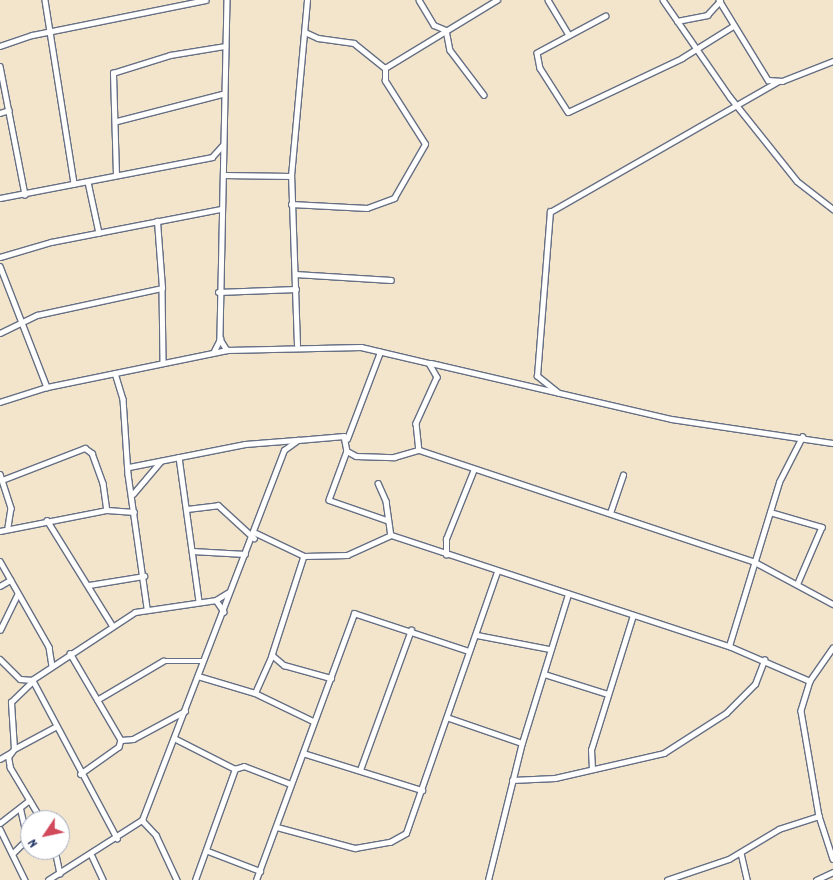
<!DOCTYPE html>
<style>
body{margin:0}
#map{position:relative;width:833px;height:880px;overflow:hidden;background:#f2e5cb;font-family:Dekko,sans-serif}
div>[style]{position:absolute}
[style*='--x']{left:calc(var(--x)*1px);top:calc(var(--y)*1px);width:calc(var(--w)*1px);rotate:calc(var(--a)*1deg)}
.roads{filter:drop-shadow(1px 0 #666f84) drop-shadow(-1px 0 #666f84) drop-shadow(0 1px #666f84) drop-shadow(0 -1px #666f84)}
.minor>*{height:4.5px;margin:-2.25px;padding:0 2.25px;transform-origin:2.25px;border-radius:2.25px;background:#fff}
span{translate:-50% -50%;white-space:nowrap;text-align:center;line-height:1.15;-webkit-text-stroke:5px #fff;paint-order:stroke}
.north{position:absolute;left:20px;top:810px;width:50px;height:50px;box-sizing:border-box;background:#fff;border:1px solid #a4acbf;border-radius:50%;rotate:236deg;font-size:14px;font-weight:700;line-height:20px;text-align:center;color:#1b2f5e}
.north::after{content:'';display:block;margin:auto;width:18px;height:22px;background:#d1495b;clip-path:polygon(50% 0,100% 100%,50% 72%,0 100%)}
</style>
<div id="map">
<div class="roads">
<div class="minor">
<i style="--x:45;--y:0;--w:186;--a:81"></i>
<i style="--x:227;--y:0;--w:339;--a:91.2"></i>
<i style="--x:220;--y:339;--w:13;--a:58"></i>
<i style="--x:227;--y:350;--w:134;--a:-1.3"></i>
<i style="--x:361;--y:347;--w:70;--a:13.2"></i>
<i style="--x:429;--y:363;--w:16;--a:60"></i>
<i style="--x:437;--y:377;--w:51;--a:114.5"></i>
<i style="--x:416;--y:423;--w:27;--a:84"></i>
<i style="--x:419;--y:0;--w:29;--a:59"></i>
<i style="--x:434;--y:25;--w:13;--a:23"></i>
<i style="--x:446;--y:30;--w:20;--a:79"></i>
<i style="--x:450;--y:50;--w:56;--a:52.9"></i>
<i style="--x:548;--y:0;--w:39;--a:59"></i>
<i style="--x:663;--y:0;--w:118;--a:55.4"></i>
<i style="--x:730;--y:97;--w:107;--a:51.4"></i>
<i style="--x:797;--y:181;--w:46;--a:37.9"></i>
<i style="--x:719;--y:0;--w:94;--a:58.5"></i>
<i style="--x:768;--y:80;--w:14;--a:4"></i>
<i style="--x:782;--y:81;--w:55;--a:-21.4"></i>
<i style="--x:606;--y:16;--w:78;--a:151.8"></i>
<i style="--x:537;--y:53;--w:15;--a:79"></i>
<i style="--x:540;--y:68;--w:52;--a:57.5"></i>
<i style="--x:568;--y:112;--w:126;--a:-25.3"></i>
<i style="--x:682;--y:58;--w:60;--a:-32.1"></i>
<i style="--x:677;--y:21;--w:31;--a:-11"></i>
<i style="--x:707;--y:15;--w:19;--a:-47"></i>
<i style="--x:305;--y:32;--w:14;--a:25"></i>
<i style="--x:318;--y:38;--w:36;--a:8"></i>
<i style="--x:354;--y:43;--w:40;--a:39"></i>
<i style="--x:0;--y:46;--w:34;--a:-19"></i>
<i style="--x:32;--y:35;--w:177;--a:-11.4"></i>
<i style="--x:0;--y:66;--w:131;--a:79"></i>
<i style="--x:0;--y:113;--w:9;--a:-18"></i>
<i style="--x:117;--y:121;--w:108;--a:-14.4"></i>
<i style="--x:116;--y:175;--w:102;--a:-91.7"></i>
<i style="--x:113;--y:73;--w:60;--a:-17.5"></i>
<i style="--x:170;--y:55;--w:56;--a:-9.3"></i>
<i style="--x:223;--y:175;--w:68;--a:0.8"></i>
<i style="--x:88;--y:182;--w:52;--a:77.8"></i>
<i style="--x:0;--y:198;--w:216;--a:-10.9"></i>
<i style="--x:212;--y:157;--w:15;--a:-48"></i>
<i style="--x:291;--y:204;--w:76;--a:3"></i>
<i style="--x:367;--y:208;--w:29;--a:-20"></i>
<i style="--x:394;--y:198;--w:62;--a:-60.1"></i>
<i style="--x:425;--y:144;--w:75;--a:-122.4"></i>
<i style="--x:385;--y:81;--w:13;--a:-90"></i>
<i style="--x:385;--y:68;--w:131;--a:-31.3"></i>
<i style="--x:0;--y:257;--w:53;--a:-16.4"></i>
<i style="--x:51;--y:242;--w:173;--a:-11"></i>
<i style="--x:0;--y:266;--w:130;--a:68.8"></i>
<i style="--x:295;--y:274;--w:96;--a:3.6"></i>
<i style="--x:162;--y:288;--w:74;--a:89.2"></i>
<i style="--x:218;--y:292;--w:78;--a:-2.2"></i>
<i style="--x:0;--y:333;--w:41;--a:-25.9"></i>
<i style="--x:37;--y:315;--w:128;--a:-12.2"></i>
<i style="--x:162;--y:288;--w:67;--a:-94.3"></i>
<i style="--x:297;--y:345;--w:169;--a:-92"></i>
<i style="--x:291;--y:176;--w:177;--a:-84.8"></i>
<i style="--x:213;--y:353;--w:16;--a:-63"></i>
<i style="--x:431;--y:363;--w:247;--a:13.1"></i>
<i style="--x:672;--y:419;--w:163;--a:8.5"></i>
<i style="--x:115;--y:373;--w:27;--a:73"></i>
<i style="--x:123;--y:399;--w:75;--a:86.2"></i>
<i style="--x:128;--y:474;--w:135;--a:81.9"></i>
<i style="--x:558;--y:393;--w:27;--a:-141"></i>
<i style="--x:537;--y:376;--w:165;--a:-85.5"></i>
<i style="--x:550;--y:212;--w:262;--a:-29.8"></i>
<i style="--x:0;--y:402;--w:49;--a:-17.7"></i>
<i style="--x:47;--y:387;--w:184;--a:-11.6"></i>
<i style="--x:347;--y:439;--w:93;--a:-69.2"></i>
<i style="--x:347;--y:451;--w:10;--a:29"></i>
<i style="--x:356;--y:456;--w:38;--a:2"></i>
<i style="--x:394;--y:457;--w:26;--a:-16"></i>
<i style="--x:419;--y:450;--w:352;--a:18.4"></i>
<i style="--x:753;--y:561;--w:91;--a:28.3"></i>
<i style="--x:179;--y:457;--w:145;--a:82.1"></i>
<i style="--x:129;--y:467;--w:118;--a:-11.2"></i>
<i style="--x:245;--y:444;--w:51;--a:-4.5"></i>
<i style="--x:0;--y:474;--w:36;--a:72"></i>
<i style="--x:11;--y:508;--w:19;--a:99"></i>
<i style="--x:2;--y:480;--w:89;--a:-21.1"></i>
<i style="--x:85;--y:448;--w:9;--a:36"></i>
<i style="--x:92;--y:453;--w:32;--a:70"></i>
<i style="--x:103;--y:483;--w:27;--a:82"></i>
<i style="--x:378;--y:483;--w:20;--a:66"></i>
<i style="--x:386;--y:501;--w:34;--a:82"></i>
<i style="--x:133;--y:494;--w:43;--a:-49.7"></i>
<i style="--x:187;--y:509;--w:31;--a:-7"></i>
<i style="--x:218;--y:505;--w:49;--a:42.5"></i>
<i style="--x:770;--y:512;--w:54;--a:16.1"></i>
<i style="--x:822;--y:527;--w:61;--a:113.2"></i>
<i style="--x:610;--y:513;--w:40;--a:-71.1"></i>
<i style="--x:47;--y:520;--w:123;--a:58.2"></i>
<i style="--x:0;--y:531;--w:109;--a:-11.1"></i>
<i style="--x:107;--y:510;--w:27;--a:4"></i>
<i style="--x:256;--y:533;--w:53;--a:25.6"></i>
<i style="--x:304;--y:556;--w:43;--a:-1.3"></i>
<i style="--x:347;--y:555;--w:48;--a:-24.4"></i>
<i style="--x:391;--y:535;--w:356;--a:18.2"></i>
<i style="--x:729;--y:646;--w:88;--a:23.4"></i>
<i style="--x:192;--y:551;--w:53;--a:3.2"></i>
<i style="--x:446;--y:555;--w:16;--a:-90"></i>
<i style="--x:446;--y:539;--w:75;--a:-68.2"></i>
<i style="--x:304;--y:556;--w:104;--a:107.9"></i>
<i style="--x:272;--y:655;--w:16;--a:40"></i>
<i style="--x:284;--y:665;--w:49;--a:15.5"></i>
<i style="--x:0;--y:561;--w:99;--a:60.3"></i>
<i style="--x:49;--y:647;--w:18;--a:81"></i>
<i style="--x:89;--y:585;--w:56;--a:-9.3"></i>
<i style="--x:0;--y:586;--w:12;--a:-31"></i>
<i style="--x:216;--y:600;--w:14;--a:56"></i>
<i style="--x:0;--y:630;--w:39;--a:-64"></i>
<i style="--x:477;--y:635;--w:74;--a:10.9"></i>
<i style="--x:729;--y:646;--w:171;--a:-73"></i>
<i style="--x:779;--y:482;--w:51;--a:-62.9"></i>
<i style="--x:833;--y:648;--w:40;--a:124.9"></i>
<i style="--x:810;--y:681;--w:31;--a:107"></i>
<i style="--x:801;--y:711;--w:107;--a:80.3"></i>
<i style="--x:819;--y:816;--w:45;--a:72"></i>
<i style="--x:70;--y:653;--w:101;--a:59.6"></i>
<i style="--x:121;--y:740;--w:7;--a:106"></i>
<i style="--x:119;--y:747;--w:47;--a:144.6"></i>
<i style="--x:0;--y:659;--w:28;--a:45"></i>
<i style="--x:20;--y:679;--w:12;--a:5"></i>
<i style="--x:544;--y:674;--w:67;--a:17.4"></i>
<i style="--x:198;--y:676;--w:59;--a:16.6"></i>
<i style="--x:255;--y:693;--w:64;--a:25.8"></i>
<i style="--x:255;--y:693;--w:42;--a:-65.9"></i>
<i style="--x:97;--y:700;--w:77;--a:-30.6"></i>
<i style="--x:163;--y:661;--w:39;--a:0"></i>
<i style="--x:449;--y:718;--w:77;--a:18.9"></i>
<i style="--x:174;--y:738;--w:68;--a:26.9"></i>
<i style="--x:121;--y:740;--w:12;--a:-5"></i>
<i style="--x:133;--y:739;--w:59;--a:-28.3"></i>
<i style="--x:14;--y:749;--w:47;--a:-93.7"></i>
<i style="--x:11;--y:702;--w:28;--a:-44"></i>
<i style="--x:303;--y:753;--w:125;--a:17.3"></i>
<i style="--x:0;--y:759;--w:12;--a:-31"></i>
<i style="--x:592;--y:769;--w:19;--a:-93"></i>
<i style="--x:591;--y:750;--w:141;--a:-72.7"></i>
<i style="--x:360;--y:770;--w:149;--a:-70"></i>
<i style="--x:512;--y:780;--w:43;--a:-2.7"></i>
<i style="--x:555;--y:778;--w:112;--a:-12.9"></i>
<i style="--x:664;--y:753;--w:74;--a:-32.8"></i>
<i style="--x:726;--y:713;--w:41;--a:-45"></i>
<i style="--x:755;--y:684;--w:26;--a:-69"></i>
<i style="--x:41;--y:820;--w:61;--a:-120.8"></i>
<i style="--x:10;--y:768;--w:11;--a:-100"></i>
<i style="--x:8;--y:757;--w:10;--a:-53"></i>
<i style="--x:14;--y:749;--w:47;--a:-28.2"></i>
<i style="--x:142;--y:820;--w:21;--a:47"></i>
<i style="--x:156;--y:835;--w:50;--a:65"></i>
<i style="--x:0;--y:823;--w:37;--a:-38"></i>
<i style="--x:277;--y:827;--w:81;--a:15.1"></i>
<i style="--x:355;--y:848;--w:36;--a:-10"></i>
<i style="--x:390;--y:842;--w:18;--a:-29"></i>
<i style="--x:406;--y:833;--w:276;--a:-70.8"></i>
<i style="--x:0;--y:829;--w:57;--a:63.9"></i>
<i style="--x:117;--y:839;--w:180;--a:-118.1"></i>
<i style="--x:32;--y:680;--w:123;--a:-33.4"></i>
<i style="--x:135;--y:612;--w:82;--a:-8.4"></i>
<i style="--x:216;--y:600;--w:15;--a:-32"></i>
<i style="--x:55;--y:850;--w:24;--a:78"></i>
<i style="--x:208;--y:851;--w:56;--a:21"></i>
<i style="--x:13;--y:853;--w:20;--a:-45"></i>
<i style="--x:27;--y:839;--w:31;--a:-103"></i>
<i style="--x:741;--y:853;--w:28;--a:77"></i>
<i style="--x:92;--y:856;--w:26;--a:65"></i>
<i style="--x:48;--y:880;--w:112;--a:-32.6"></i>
<i style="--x:142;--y:820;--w:396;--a:-69"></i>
<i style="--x:284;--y:450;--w:17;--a:-36"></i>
<i style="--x:298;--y:440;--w:46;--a:-5"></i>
<i style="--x:344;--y:436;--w:15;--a:79"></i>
<i style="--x:347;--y:451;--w:52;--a:110.2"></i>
<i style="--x:329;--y:500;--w:60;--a:19.3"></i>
<i style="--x:195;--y:880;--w:118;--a:-70.2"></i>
<i style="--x:235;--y:769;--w:9;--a:-18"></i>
<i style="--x:244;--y:766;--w:50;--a:21"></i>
<i style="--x:256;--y:880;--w:284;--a:-69.8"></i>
<i style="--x:354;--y:613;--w:121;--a:18.3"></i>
<i style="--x:488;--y:880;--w:141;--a:-76.1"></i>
<i style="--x:522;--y:743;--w:156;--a:-72.8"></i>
<i style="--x:667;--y:880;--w:65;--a:-18.7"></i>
<i style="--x:729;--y:859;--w:58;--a:-31"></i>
<i style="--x:779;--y:829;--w:42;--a:-18"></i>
<i style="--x:816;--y:880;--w:19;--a:-25"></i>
</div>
</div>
<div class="north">N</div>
</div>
